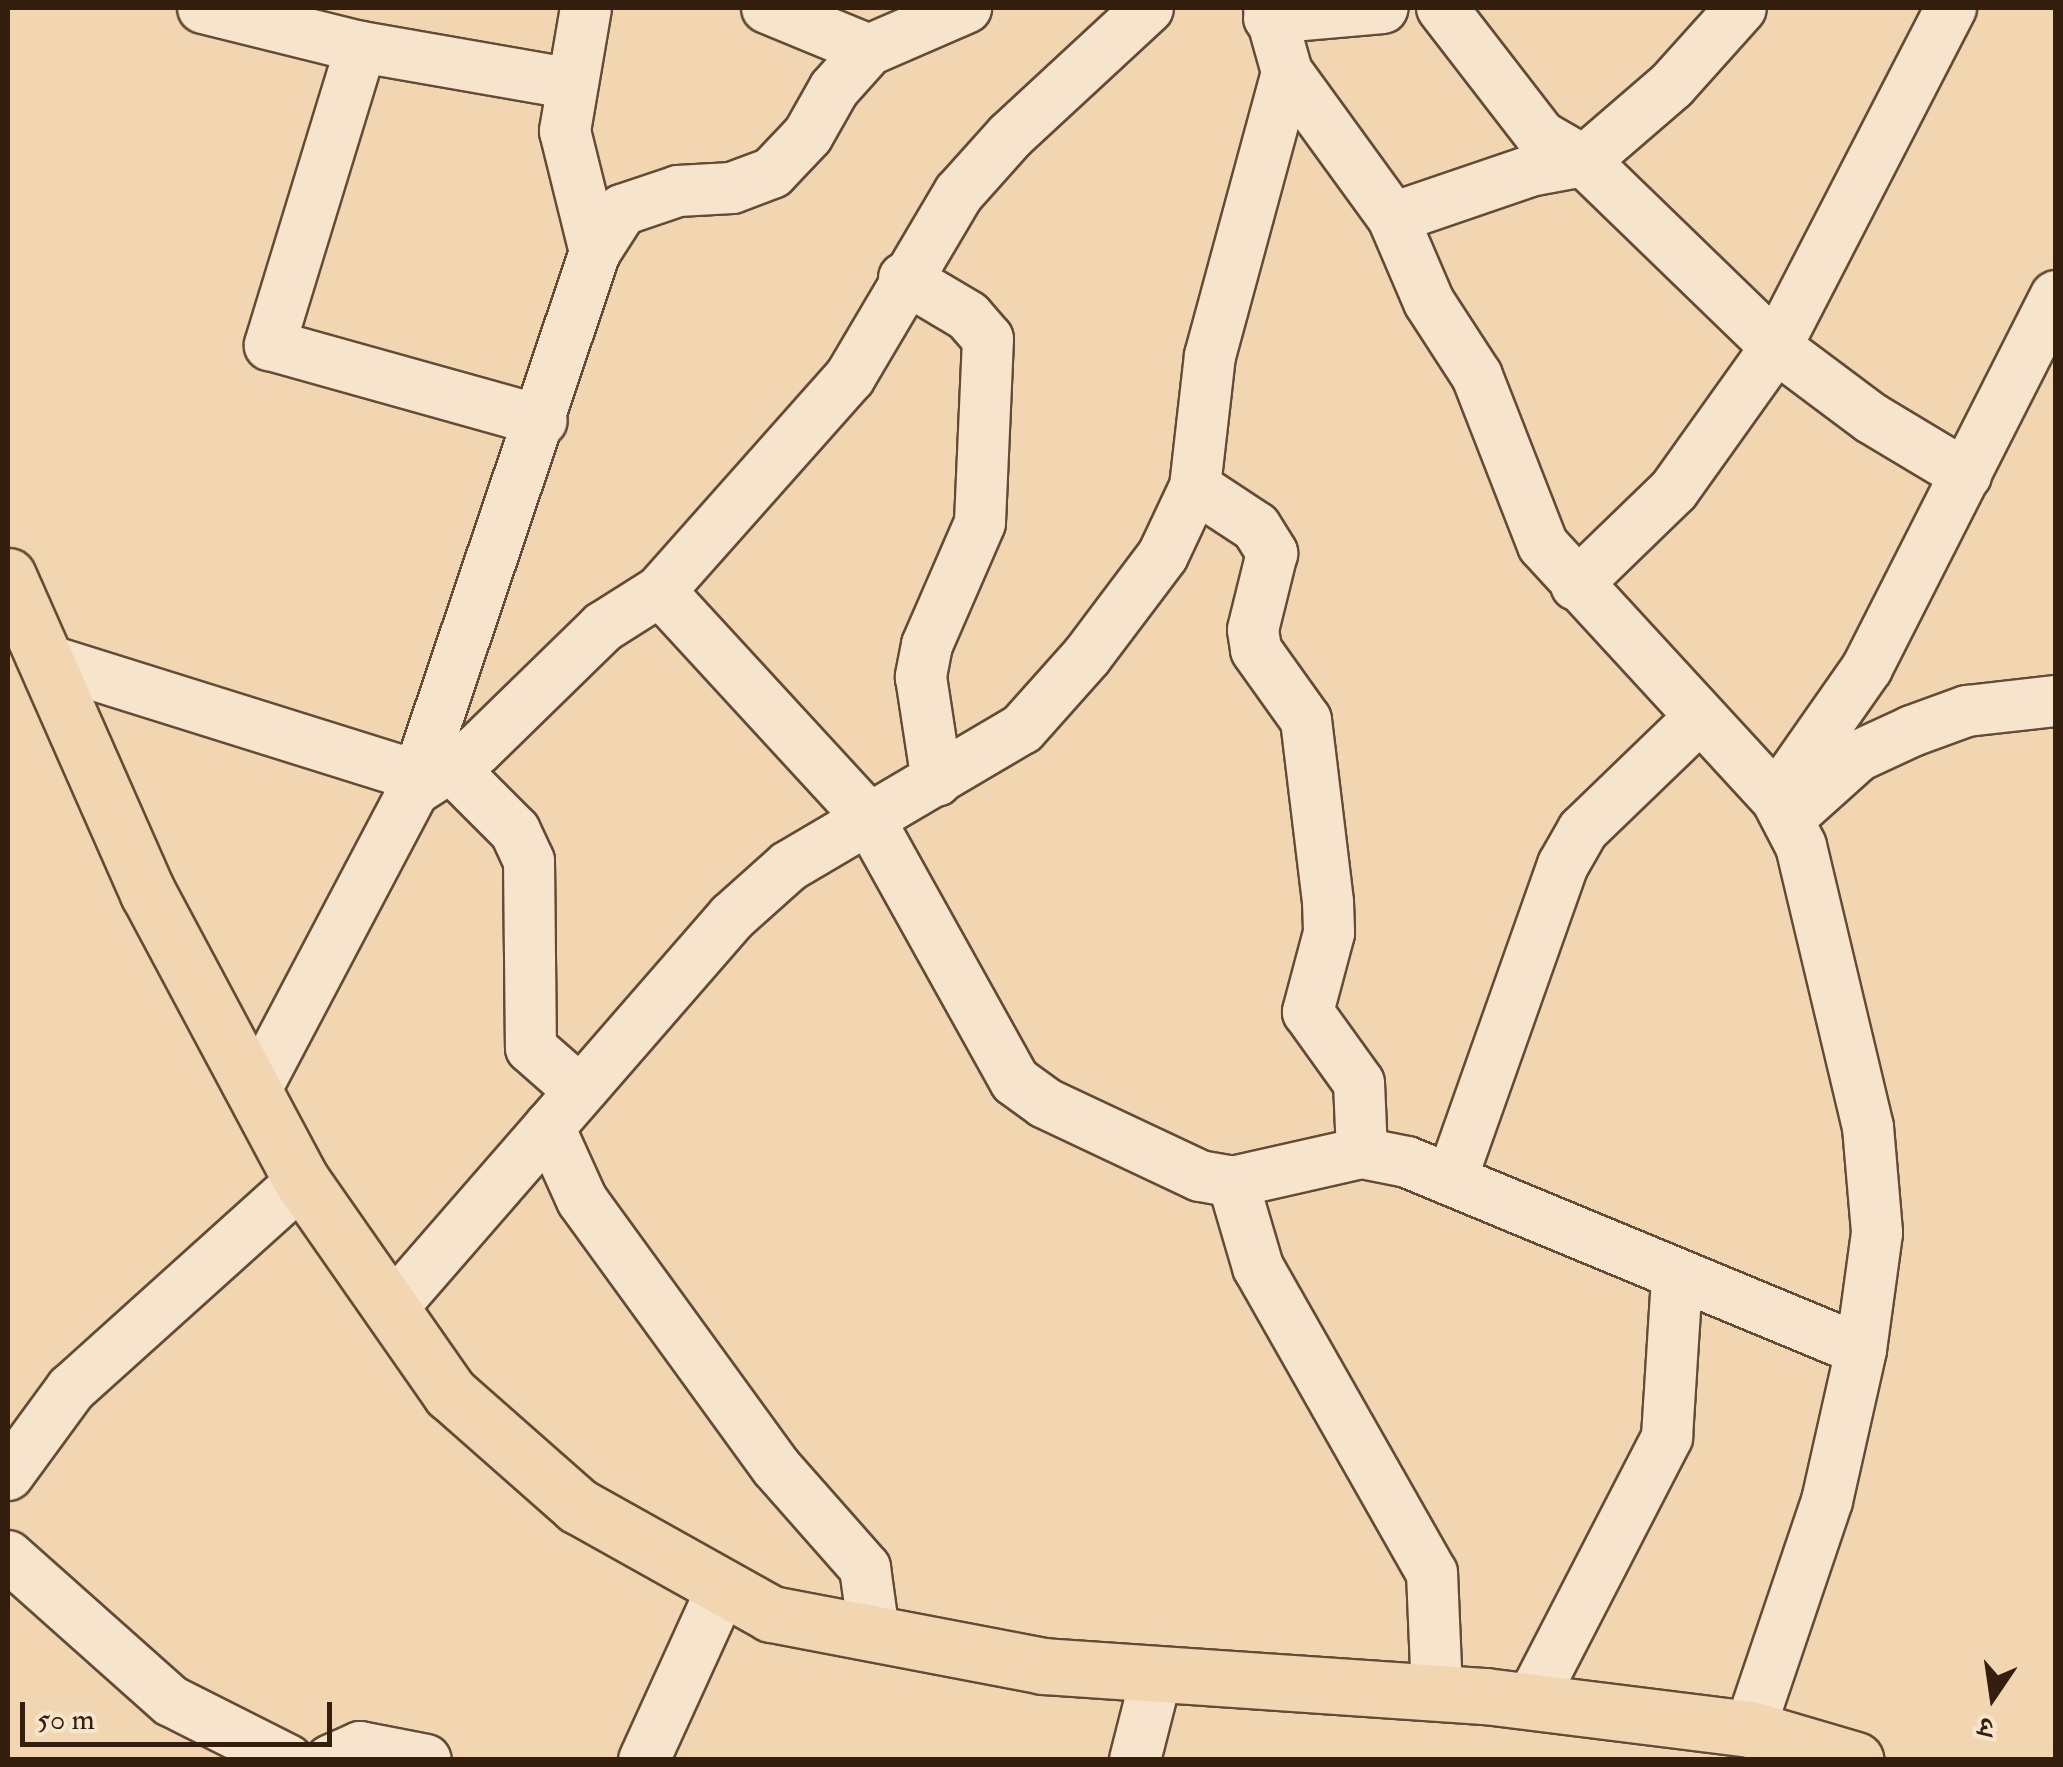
<!DOCTYPE html>
<meta charset="utf-8">
<style>
body{margin:0}
#map{position:relative;width:2063px;height:1767px;overflow:hidden;background:#f1d6b1;font-family:"IM FELL Double Pica","Noto Serif Devanagari",serif}
div>[style]{position:absolute}
[style*='--x']{left:calc(var(--x)*1px);top:calc(var(--y)*1px);width:calc(var(--w)*1px);rotate:calc(var(--a)*1deg)}
.roads{filter:drop-shadow(2px 0 #634c37) drop-shadow(-2px 0 #634c37) drop-shadow(0 2px #634c37) drop-shadow(0 -2px #634c37)}
.minor>*{height:50px;margin:-25px;padding:0 25px;transform-origin:25px;border-radius:25px;background:#f6e4cc}
.major>*{height:55px;margin:-27.5px;padding:0 27.5px;transform-origin:27.5px;border-radius:27.5px;background:#f1d6b1}
span{translate:-50% -50%;white-space:nowrap;text-align:center;line-height:1.15;-webkit-text-stroke:9px #f6e4cc;paint-order:stroke}
.frame{position:absolute;inset:0;border:10px solid #341e0e;pointer-events:none}
.north{position:absolute;left:1943px;top:1647px;width:100px;height:100px;-webkit-text-stroke:8px #f6e4cc;paint-order:stroke;rotate:193deg;font-size:28px;font-weight:700;line-height:40px;text-align:center;color:#341e0e}
.north::after{content:'';display:block;margin:auto;width:35px;height:45px;background:#341e0e;clip-path:polygon(50% 0,100% 100%,50% 72%,0 100%)}
.scale{position:absolute;left:20px;top:1702px;width:312px;height:45px;box-sizing:border-box;border:5px solid #341e0e;border-top:0;padding-left:12px;font-size:30px;line-height:35px;white-space:nowrap;color:#341e0e;-webkit-text-stroke:8px #f6e4cc;paint-order:stroke}
</style>
<div id="map">
<div class="roads">
<div class="minor">
<i style="--x:203;--y:8;--w:163;--a:13.9"></i>
<i style="--x:361;--y:47;--w:210;--a:9.9"></i>
<i style="--x:586;--y:8;--w:125;--a:99.7"></i>
<i style="--x:565;--y:131;--w:125;--a:76.1"></i>
<i style="--x:767;--y:8;--w:110;--a:22.4"></i>
<i style="--x:1269;--y:8;--w:66;--a:74.3"></i>
<i style="--x:1287;--y:72;--w:180;--a:54"></i>
<i style="--x:1393;--y:218;--w:91;--a:66.8"></i>
<i style="--x:1429;--y:302;--w:88;--a:57"></i>
<i style="--x:1477;--y:376;--w:181;--a:68.7"></i>
<i style="--x:1543;--y:545;--w:344;--a:47.4"></i>
<i style="--x:1776;--y:798;--w:54;--a:62.5"></i>
<i style="--x:1801;--y:846;--w:289;--a:76.6"></i>
<i style="--x:1868;--y:1127;--w:106;--a:85.1"></i>
<i style="--x:1877;--y:1233;--w:118;--a:97.8"></i>
<i style="--x:1861;--y:1350;--w:155;--a:102.7"></i>
<i style="--x:1827;--y:1501;--w:241;--a:108.7"></i>
<i style="--x:1442;--y:8;--w:162;--a:52.3"></i>
<i style="--x:1541;--y:136;--w:50;--a:30.2"></i>
<i style="--x:1584;--y:161;--w:267;--a:44.1"></i>
<i style="--x:1776;--y:347;--w:119;--a:36.8"></i>
<i style="--x:1871;--y:418;--w:111;--a:31"></i>
<i style="--x:1269;--y:18;--w:114;--a:-5"></i>
<i style="--x:361;--y:47;--w:312;--a:107"></i>
<i style="--x:270;--y:345;--w:282;--a:15.6"></i>
<i style="--x:1393;--y:218;--w:145;--a:-18.9"></i>
<i style="--x:1530;--y:171;--w:55;--a:-10.5"></i>
<i style="--x:1584;--y:161;--w:116;--a:-40.8"></i>
<i style="--x:1672;--y:85;--w:103;--a:-48.1"></i>
<i style="--x:904;--y:278;--w:74;--a:30.7"></i>
<i style="--x:968;--y:316;--w:30;--a:49"></i>
<i style="--x:988;--y:339;--w:184;--a:92.5"></i>
<i style="--x:980;--y:523;--w:133;--a:113.5"></i>
<i style="--x:927;--y:645;--w:33;--a:101"></i>
<i style="--x:921;--y:677;--w:105;--a:81.3"></i>
<i style="--x:1195;--y:487;--w:73;--a:33.3"></i>
<i style="--x:1256;--y:527;--w:31;--a:58"></i>
<i style="--x:1272;--y:553;--w:79;--a:103.9"></i>
<i style="--x:1253;--y:630;--w:20;--a:81"></i>
<i style="--x:1256;--y:650;--w:86;--a:54.5"></i>
<i style="--x:1306;--y:720;--w:183;--a:83.1"></i>
<i style="--x:1328;--y:902;--w:31;--a:88"></i>
<i style="--x:1329;--y:933;--w:82;--a:104.9"></i>
<i style="--x:1308;--y:1012;--w:87;--a:54.3"></i>
<i style="--x:1359;--y:1083;--w:70;--a:87.5"></i>
<i style="--x:1576;--y:585;--w:136;--a:-44.1"></i>
<i style="--x:1674;--y:490;--w:176;--a:-54.5"></i>
<i style="--x:1776;--y:347;--w:382;--a:-62.7"></i>
<i style="--x:660;--y:591;--w:307;--a:47.4"></i>
<i style="--x:868;--y:817;--w:302;--a:60.9"></i>
<i style="--x:1015;--y:1081;--w:37;--a:36"></i>
<i style="--x:1045;--y:1103;--w:171;--a:25.2"></i>
<i style="--x:1200;--y:1176;--w:34;--a:10"></i>
<i style="--x:1233;--y:1182;--w:132;--a:-12.7"></i>
<i style="--x:1362;--y:1153;--w:46;--a:11.3"></i>
<i style="--x:1407;--y:1162;--w:491;--a:22.5"></i>
<i style="--x:44;--y:659;--w:391;--a:17.4"></i>
<i style="--x:453;--y:769;--w:88;--a:45"></i>
<i style="--x:515;--y:831;--w:33;--a:65"></i>
<i style="--x:529;--y:861;--w:187;--a:89.4"></i>
<i style="--x:531;--y:1048;--w:65;--a:41.3"></i>
<i style="--x:413;--y:791;--w:76;--a:-32.6"></i>
<i style="--x:477;--y:750;--w:176;--a:-44.3"></i>
<i style="--x:603;--y:627;--w:67;--a:-32.3"></i>
<i style="--x:660;--y:591;--w:286;--a:-48.4"></i>
<i style="--x:850;--y:377;--w:214;--a:-59.4"></i>
<i style="--x:959;--y:193;--w:76;--a:-48.2"></i>
<i style="--x:1010;--y:136;--w:188;--a:-42.8"></i>
<i style="--x:1776;--y:798;--w:159;--a:-55"></i>
<i style="--x:1867;--y:668;--w:417;--a:-63.1"></i>
<i style="--x:1797;--y:811;--w:82;--a:-42"></i>
<i style="--x:1858;--y:756;--w:60;--a:-24.8"></i>
<i style="--x:1912;--y:731;--w:59;--a:-20"></i>
<i style="--x:1967;--y:711;--w:90;--a:-6.4"></i>
<i style="--x:254;--y:1093;--w:341;--a:-62.2"></i>
<i style="--x:413;--y:791;--w:569;--a:-71.34"></i>
<i style="--x:595;--y:252;--w:50;--a:-57.3"></i>
<i style="--x:622;--y:210;--w:59;--a:-18.7"></i>
<i style="--x:678;--y:191;--w:54;--a:-3.2"></i>
<i style="--x:732;--y:188;--w:43;--a:-20.6"></i>
<i style="--x:772;--y:173;--w:52;--a:-46.5"></i>
<i style="--x:808;--y:135;--w:53;--a:-60.5"></i>
<i style="--x:834;--y:89;--w:52;--a:-48.1"></i>
<i style="--x:869;--y:50;--w:106;--a:-23.4"></i>
<i style="--x:549;--y:1127;--w:80;--a:65.7"></i>
<i style="--x:582;--y:1200;--w:330;--a:54"></i>
<i style="--x:776;--y:1467;--w:135;--a:48.6"></i>
<i style="--x:865;--y:1568;--w:66;--a:82.1"></i>
<i style="--x:1452;--y:1178;--w:332;--a:-70.5"></i>
<i style="--x:1563;--y:865;--w:40;--a:-60.3"></i>
<i style="--x:1583;--y:830;--w:163;--a:-44"></i>
<i style="--x:1233;--y:1182;--w:89;--a:73.6"></i>
<i style="--x:1258;--y:1267;--w:352;--a:60.4"></i>
<i style="--x:1432;--y:1573;--w:120;--a:87.6"></i>
<i style="--x:391;--y:1309;--w:520;--a:-48.98"></i>
<i style="--x:732;--y:917;--w:76;--a:-41.8"></i>
<i style="--x:789;--y:866;--w:270;--a:-30.5"></i>
<i style="--x:1022;--y:729;--w:98;--a:-48.3"></i>
<i style="--x:1087;--y:656;--w:126;--a:-53"></i>
<i style="--x:1163;--y:555;--w:75;--a:-64.8"></i>
<i style="--x:1195;--y:487;--w:132;--a:-83.5"></i>
<i style="--x:1210;--y:356;--w:294;--a:-74.8"></i>
<i style="--x:8;--y:1475;--w:107;--a:-53.8"></i>
<i style="--x:71;--y:1389;--w:311;--a:-42"></i>
<i style="--x:8;--y:1556;--w:218;--a:41.7"></i>
<i style="--x:171;--y:1701;--w:131;--a:26.8"></i>
<i style="--x:1531;--y:1701;--w:297;--a:-62.7"></i>
<i style="--x:1667;--y:1437;--w:161;--a:-86.4"></i>
<i style="--x:331;--y:1760;--w:32;--a:-24"></i>
<i style="--x:360;--y:1747;--w:67;--a:11.1"></i>
<i style="--x:644;--y:1760;--w:190;--a:-65.5"></i>
<i style="--x:1135;--y:1760;--w:89;--a:-75.7"></i>
</div>
<div class="major">
<i style="--x:8;--y:576;--w:347;--a:66.2"></i>
<i style="--x:148;--y:893;--w:327;--a:61.9"></i>
<i style="--x:302;--y:1181;--w:259;--a:55.1"></i>
<i style="--x:450;--y:1393;--w:171;--a:41.4"></i>
<i style="--x:578;--y:1506;--w:221;--a:29.2"></i>
<i style="--x:771;--y:1614;--w:277;--a:10.8"></i>
<i style="--x:1043;--y:1666;--w:443;--a:3.9"></i>
<i style="--x:1485;--y:1696;--w:267;--a:7.1"></i>
<i style="--x:1750;--y:1729;--w:110;--a:16.3"></i>
</div>
</div>
<div class="frame"></div>
<div class="north">उ</div>
<div class="scale">50 m</div>
</div>
